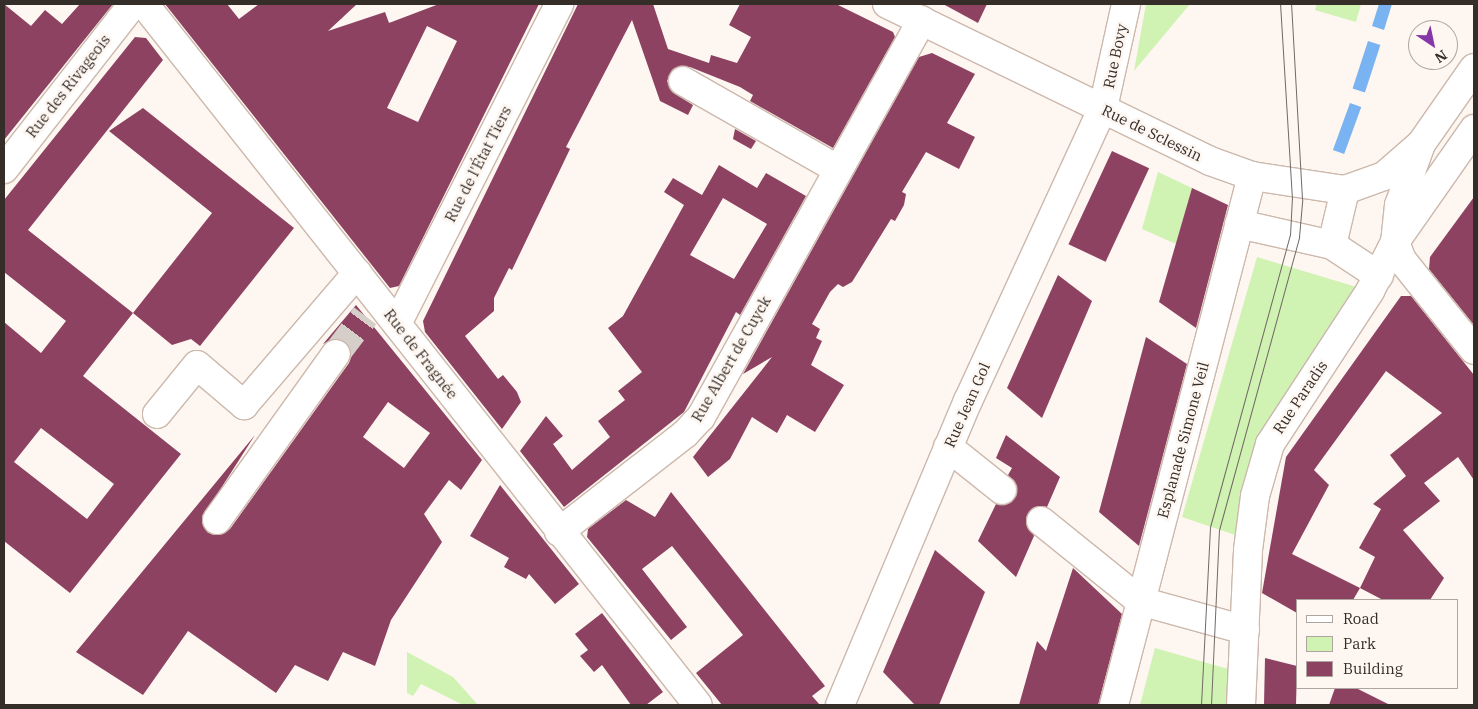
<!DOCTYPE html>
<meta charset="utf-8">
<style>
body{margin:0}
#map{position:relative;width:1478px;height:709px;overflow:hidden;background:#fef6f0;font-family:"IBM Plex Serif",serif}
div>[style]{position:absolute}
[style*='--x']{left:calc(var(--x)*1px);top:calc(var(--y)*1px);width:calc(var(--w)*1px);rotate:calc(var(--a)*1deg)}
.green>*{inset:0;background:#d0f2b3}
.water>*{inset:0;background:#7ab3f1;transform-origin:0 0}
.building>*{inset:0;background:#8d4261;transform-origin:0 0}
.minor-tunnel>*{height:28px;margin-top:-14px;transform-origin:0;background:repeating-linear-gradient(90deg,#d6cec8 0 28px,transparent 0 42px)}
.roads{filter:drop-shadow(1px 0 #ccb8ac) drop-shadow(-1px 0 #ccb8ac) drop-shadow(0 1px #ccb8ac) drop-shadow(0 -1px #ccb8ac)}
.minor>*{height:28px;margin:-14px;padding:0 14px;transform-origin:14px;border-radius:14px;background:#fff}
.tram>*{height:1px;margin:-0.5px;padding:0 0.5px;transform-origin:0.5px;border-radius:0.5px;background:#706964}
span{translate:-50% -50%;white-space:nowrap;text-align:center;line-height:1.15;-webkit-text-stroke:5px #fef6f0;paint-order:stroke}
.street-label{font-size:15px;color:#342d28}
.frame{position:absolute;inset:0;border:5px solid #342d28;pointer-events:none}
.legend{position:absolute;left:1296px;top:599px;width:162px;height:90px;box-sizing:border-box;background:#fef6f0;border:1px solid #ada6a0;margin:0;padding:6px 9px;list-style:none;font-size:15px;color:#342d28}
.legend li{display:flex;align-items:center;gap:10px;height:25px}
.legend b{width:25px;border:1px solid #ada6a0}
.north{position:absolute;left:1408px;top:20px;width:50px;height:50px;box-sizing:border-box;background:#fef6f0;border:1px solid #ada6a0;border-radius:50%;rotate:146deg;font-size:14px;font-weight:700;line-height:20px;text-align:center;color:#342d28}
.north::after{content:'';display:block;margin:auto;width:18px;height:22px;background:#8536a7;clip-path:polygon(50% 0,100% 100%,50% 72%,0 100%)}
</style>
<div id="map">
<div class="green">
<i style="clip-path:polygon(1146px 4px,1190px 4px,1134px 71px)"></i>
<i style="clip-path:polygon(1317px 4px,1361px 4px,1356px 22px,1315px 10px)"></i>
<i style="clip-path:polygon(1158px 172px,1192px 188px,1176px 244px,1142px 229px)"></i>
<i style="clip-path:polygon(1257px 257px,1370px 291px,1298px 398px,1250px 540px,1182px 517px)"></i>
<i style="clip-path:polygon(1155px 648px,1242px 673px,1241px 705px,1140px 705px)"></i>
<i style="clip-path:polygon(407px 652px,453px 677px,478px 705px,463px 705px,421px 684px,413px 696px,407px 693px)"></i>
</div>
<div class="water">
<i style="clip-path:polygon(1379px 4px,1392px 4px,1384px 30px,1372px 26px)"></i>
<i style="left:1368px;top:41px;width:13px;height:50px;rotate:18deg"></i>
<i style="left:1350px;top:103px;width:12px;height:50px;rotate:20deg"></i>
</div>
<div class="building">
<i style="clip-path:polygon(4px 4px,31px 26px,45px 10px,62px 24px,80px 4px,113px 4px,4px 140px)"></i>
<i style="clip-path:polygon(evenodd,165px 4px,227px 4px,239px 19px,259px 4px,357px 4px,328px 31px,385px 12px,389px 23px,439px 4px,539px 4px,399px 286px,390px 288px,165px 4px,427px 26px,457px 41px,418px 122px,387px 108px,427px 26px)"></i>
<i style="clip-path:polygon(578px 4px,653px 4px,668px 49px,709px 63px,711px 55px,737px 63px,751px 37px,729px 25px,740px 4px,836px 4px,893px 32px,895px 37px,833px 148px,750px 101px,753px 95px,740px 87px,690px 67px,675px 68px,667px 81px,675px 94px,693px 105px,688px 115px,660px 101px,632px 20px,566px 147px,570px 149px,512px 270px,509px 268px,494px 298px,494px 311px,465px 336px,498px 379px,503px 375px,517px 392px,521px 402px,502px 429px,425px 332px,423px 321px)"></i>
<i style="clip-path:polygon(943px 4px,987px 4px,978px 23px)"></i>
<i style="clip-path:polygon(evenodd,135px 37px,146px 38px,163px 60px,28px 230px,133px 313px,83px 376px,181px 454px,70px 593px,4px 541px,4px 322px,41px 353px,66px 321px,4px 272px,4px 200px,135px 37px,41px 428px,114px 484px,87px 519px,14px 462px,41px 428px)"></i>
<i style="clip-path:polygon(932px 53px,975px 74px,947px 123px,975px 137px,959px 169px,926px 152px,902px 192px,906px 194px,904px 205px,895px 221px,891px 219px,852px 282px,843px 287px,838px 284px,830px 292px,812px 324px,820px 329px,816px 338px,822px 341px,811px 365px,844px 385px,815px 432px,787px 415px,777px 433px,752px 417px,730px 459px,708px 477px,693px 457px,772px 357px,743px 374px,919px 57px)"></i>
<i style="clip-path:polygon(143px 108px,294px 228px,200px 346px,191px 339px,172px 345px,133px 313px,212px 213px,109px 131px)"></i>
<i style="clip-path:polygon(735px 129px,756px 141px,751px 149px,733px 139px)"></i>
<i style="left:1112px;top:151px;width:41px;height:103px;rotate:25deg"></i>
<i style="clip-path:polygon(evenodd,719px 165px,757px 188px,766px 173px,806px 196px,740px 315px,736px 312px,684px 412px,564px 507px,520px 451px,546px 416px,563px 436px,553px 444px,572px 470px,610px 437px,598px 421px,625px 400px,618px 391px,642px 372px,608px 328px,623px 316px,684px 205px,664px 192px,673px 178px,702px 195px,719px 165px,723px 198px,767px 224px,734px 279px,690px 255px,723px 198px)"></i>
<i style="clip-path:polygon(1192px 188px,1228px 205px,1196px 328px,1159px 302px)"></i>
<i style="clip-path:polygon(1474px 197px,1474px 325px,1429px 269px,1430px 257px)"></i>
<i style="clip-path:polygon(1058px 275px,1092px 301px,1042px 418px,1007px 388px)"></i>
<i style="clip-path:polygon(evenodd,1401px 296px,1411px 296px,1474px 375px,1474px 480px,1458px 457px,1424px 483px,1440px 501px,1403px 530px,1444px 578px,1430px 600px,1383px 600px,1360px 588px,1353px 600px,1297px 600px,1297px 613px,1262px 593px,1286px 457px,1401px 296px,1386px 371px,1442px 413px,1390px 455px,1406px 476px,1373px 504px,1381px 509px,1359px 548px,1375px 557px,1360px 588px,1292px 554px,1329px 485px,1314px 470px,1386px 371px)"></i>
<i style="clip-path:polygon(evenodd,356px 305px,482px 460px,461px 490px,449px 480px,424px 514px,442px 542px,391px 620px,375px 666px,343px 652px,328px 681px,295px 665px,276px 693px,188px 631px,143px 695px,76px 652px,255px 435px,202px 518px,208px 533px,223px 534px,230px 529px,349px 363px,352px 355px,345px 342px,337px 338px,323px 344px,356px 305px,388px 402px,430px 433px,404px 468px,363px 437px,388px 402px)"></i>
<i style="clip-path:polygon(1146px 337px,1187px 364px,1139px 546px,1099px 512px)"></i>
<i style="clip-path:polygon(1006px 435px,1060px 477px,1047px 507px,1035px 507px,1026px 518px,1034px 536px,1016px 577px,978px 541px,996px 504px,1008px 504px,1017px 493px,1008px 475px,1012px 468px,996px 458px)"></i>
<i style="clip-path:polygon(500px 485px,579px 584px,555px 604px,529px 574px,526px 579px,504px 567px,509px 558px,470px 536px)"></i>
<i style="clip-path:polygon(671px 492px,825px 686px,812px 696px,820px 705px,722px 705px,696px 673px,743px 635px,672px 546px,642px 569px,687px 627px,671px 640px,587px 537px,588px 529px,626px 500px,655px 517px)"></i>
<i style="clip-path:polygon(935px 550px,985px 592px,939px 705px,915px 705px,883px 672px)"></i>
<i style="clip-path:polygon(1073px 568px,1122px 614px,1098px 705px,1019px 705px,1037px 641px,1046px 651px)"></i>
<i style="clip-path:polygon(602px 613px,663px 692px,646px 705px,631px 705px,602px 665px,594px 672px,580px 656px,588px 650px,575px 634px)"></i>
<i style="clip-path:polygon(1265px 658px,1297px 666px,1296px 705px,1264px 705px)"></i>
<i style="clip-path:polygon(1335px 688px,1356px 688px,1390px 705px,1329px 705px)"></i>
</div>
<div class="minor-tunnel">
<i style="--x:336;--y:354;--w:48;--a:-52.7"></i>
</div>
<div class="roads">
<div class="minor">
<i style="--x:144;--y:4;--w:893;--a:51.68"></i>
<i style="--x:887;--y:4;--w:359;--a:25.9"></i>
<i style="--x:1210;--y:161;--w:45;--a:19.7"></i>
<i style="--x:1252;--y:176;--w:94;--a:8.6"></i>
<i style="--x:1345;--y:190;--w:41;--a:-19.7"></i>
<i style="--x:1384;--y:176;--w:49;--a:-40.9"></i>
<i style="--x:1474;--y:68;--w:93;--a:124.9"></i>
<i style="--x:1421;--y:144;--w:65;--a:109.8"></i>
<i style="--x:1399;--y:205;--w:37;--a:96"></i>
<i style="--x:1395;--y:242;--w:19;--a:69"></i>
<i style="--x:1402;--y:260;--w:115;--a:51.3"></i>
<i style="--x:683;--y:81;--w:177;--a:29.7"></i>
<i style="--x:4;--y:169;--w:209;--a:-52"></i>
<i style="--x:1239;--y:224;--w:95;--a:12.7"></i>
<i style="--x:1332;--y:245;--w:57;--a:-76.7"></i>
<i style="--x:1332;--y:245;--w:56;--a:33.4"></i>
<i style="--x:397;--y:324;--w:359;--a:-63.1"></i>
<i style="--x:157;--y:414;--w:63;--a:-50.8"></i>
<i style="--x:197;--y:365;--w:62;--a:40.4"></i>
<i style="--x:244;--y:405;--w:174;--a:-49.4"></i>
<i style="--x:948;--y:447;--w:69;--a:38.5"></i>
<i style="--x:217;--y:520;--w:204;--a:-54.4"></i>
<i style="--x:1041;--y:521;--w:127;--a:38.9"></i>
<i style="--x:1140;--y:601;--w:109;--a:15.4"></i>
<i style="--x:559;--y:532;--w:160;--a:-37.9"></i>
<i style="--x:685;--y:434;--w:23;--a:-47"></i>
<i style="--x:701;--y:417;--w:454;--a:-60.9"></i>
<i style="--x:840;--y:705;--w:330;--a:-67.2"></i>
<i style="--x:968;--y:401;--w:323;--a:-65.3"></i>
<i style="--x:1103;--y:108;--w:107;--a:-77.5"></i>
<i style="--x:1114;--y:705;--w:547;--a:-75.38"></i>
<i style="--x:1241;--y:705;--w:155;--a:-87.4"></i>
<i style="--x:1248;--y:550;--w:54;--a:-82.6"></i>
<i style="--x:1255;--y:496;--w:54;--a:-73.9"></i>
<i style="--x:1270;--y:444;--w:183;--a:-56.8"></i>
<i style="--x:1370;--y:291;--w:55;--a:-63"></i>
<i style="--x:1395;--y:242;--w:138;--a:-55"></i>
</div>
</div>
<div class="tram">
<i style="--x:1201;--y:705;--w:178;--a:-87.1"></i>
<i style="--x:1210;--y:527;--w:303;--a:-74.7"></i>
<i style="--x:1290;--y:235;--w:36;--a:-87"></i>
<i style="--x:1292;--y:199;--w:195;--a:-93.5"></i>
<i style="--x:1211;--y:705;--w:175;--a:-87.4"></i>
<i style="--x:1219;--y:530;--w:304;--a:-74.7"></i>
<i style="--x:1299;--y:237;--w:38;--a:-85"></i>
<i style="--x:1302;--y:199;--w:195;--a:-93.2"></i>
</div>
<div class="street-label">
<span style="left:1115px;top:56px;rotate:-78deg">Rue Bovy</span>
<span style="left:68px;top:86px;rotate:-52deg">Rue des Rivageois</span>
<span style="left:1152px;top:133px;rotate:26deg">Rue de Sclessin</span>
<span style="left:478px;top:164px;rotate:-63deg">Rue de l'État Tiers</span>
<span style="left:421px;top:354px;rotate:52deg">Rue de Fragnée</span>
<span style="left:731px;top:359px;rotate:-60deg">Rue Albert de Cuyck</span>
<span style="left:1300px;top:397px;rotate:-56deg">Rue Paradis</span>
<span style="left:967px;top:405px;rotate:-66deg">Rue Jean Gol</span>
<span style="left:1183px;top:440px;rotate:-75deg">Esplanade Simone Veil</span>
</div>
<div class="frame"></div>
<ul class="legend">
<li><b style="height:6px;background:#fff"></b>Road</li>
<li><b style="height:14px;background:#d0f2b3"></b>Park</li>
<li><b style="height:14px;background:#8d4261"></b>Building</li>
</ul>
<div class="north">N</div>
</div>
